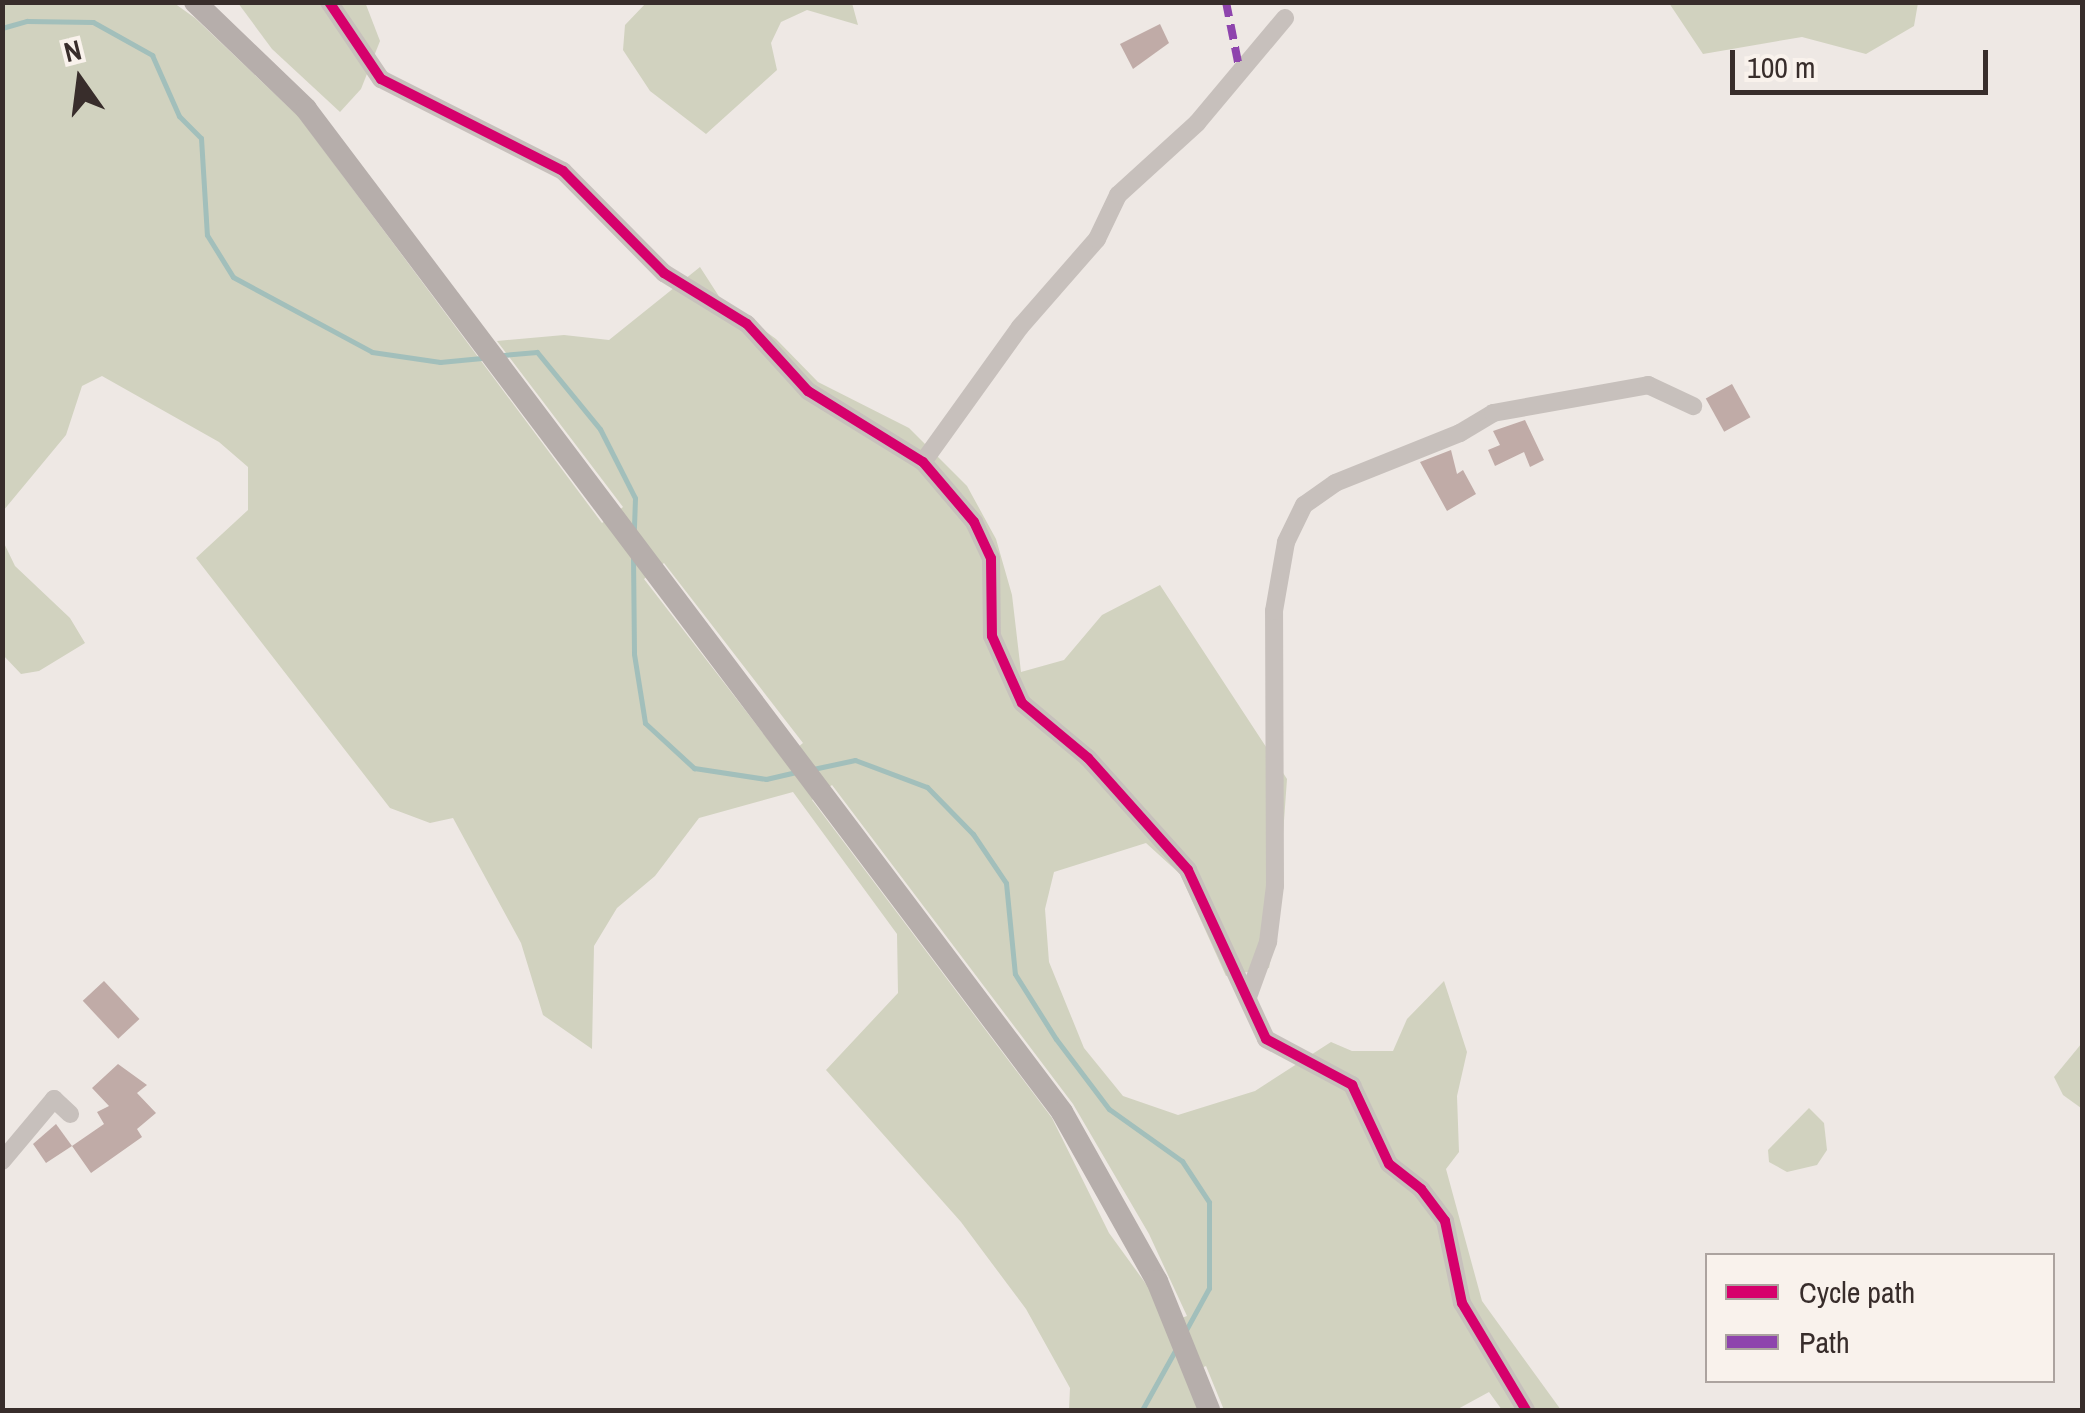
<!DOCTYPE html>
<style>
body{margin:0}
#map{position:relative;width:2085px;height:1413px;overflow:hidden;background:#eee8e4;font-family:"Archivo Narrow",sans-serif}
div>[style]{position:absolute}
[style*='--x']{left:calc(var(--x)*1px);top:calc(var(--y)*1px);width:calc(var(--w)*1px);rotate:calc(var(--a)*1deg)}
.green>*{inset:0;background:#d1d2bf}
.stream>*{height:5px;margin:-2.5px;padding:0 2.5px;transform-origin:2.5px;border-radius:2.5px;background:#a2bfbb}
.building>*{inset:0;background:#c0aba7;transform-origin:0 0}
.minor>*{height:18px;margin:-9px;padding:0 9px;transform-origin:9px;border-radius:9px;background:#c7c0bc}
.major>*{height:22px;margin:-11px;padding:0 11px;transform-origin:11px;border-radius:11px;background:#b6aeab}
.quiet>*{height:8px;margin-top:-4px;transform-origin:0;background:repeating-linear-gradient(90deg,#8e44ad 0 15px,transparent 0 23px)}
.cycleway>*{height:10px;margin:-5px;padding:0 5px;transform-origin:5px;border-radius:5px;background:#d6006c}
span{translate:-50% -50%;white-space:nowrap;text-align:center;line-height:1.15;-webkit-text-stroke:8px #f9f2ec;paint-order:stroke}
.frame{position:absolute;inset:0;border:5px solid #382d2b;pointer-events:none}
.legend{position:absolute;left:1705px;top:1253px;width:350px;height:130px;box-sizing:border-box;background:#f9f2ec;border:2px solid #aca39f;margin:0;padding:12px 18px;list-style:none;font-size:30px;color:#382d2b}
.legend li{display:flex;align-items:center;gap:20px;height:50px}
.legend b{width:50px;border:2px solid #aca39f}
.north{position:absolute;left:30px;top:30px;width:100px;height:100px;-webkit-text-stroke:8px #f9f2ec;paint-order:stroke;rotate:346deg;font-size:28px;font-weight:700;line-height:40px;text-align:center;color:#382d2b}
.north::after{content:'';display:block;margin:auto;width:35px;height:45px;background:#382d2b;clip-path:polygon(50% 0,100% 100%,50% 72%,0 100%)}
.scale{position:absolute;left:1730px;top:50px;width:258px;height:45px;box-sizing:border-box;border:5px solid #382d2b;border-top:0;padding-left:12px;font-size:30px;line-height:35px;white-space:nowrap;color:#382d2b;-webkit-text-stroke:8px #f9f2ec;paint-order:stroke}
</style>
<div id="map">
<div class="green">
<i style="clip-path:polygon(365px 2px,380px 41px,361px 89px,340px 112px,272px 49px,238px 3px)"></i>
<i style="clip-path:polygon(evenodd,3px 3px,174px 3px,195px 18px,299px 117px,602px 523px,623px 507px,497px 341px,564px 335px,609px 340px,700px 267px,720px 298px,776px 339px,818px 382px,909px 428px,967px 486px,996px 539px,1012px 595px,1021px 672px,1064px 660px,1102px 615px,1160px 585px,1287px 779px,1276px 932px,1269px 968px,1226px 976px,1180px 874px,1146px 843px,1054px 872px,1045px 909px,1049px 962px,1084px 1048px,1123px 1096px,1178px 1115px,1255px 1091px,1331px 1042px,1352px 1051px,1393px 1051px,1407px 1019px,1444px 981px,1467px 1052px,1457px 1096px,1459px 1152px,1446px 1169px,1482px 1301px,1561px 1410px,1502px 1410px,1489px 1392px,1456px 1410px,1224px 1410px,1206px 1366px,1184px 1375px,1198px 1410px,1069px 1410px,1070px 1388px,1026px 1309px,961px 1222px,826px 1070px,898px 993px,897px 934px,793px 792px,699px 818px,655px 876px,617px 908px,594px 946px,592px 1049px,543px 1015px,521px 943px,453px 818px,430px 823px,390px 808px,196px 558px,248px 510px,248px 467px,219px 442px,102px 376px,82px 386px,66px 435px,3px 511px,3px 3px,664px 563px,803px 743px,783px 759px,644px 579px,664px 563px,3px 3px,832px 785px,1073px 1104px,1149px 1234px,1187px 1316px,1165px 1324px,1154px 1295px,1109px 1233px,1052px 1118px,812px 800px,832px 785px)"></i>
<i style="clip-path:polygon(646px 3px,852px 3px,858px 25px,807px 10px,781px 22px,771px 43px,777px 70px,706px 134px,650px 91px,623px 50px,625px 25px)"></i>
<i style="clip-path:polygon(1669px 3px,1918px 3px,1914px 26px,1866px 54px,1802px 37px,1703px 54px)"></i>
<i style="clip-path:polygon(2px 539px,15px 566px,70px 618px,85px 643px,39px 671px,21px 674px,3px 655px)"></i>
<i style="clip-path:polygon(2082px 1043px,2082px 1108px,2081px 1108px,2063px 1095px,2054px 1077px)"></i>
<i style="clip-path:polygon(1809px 1108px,1824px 1123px,1827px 1150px,1817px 1165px,1787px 1172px,1769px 1162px,1768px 1150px)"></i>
</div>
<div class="stream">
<i style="--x:2;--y:28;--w:26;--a:-16"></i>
<i style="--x:27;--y:21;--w:66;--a:0.9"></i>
<i style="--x:93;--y:22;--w:68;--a:29.2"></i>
<i style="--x:152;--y:55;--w:67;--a:66.1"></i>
<i style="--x:179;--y:116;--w:31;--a:45"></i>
<i style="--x:201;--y:138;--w:97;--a:86.5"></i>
<i style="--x:207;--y:235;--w:49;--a:58.2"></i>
<i style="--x:233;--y:277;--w:158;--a:28.3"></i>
<i style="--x:372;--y:352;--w:69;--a:8.4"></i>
<i style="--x:440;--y:362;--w:42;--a:-5.4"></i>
<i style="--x:503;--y:355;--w:34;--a:-5"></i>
<i style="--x:537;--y:352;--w:99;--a:50.7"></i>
<i style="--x:600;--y:429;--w:77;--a:63.1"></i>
<i style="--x:635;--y:498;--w:32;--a:92"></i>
<i style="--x:633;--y:556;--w:98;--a:89.4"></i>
<i style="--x:634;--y:654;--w:70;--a:80.9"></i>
<i style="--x:645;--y:723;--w:67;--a:42.6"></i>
<i style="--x:694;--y:768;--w:73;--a:8.7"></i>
<i style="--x:766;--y:779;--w:32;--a:-13"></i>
<i style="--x:813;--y:769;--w:43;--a:-12.1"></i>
<i style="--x:855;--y:760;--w:77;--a:20.6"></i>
<i style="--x:927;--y:787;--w:66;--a:45.6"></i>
<i style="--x:973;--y:834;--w:59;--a:56"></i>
<i style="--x:1006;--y:883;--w:91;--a:84.4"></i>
<i style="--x:1015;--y:974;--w:77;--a:57.8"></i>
<i style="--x:1056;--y:1039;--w:88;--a:52.9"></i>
<i style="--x:1109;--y:1109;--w:90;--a:35.5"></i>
<i style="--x:1182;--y:1161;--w:49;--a:56.6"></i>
<i style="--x:1209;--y:1202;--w:86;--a:90"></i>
<i style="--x:1209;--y:1288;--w:48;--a:118.7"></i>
<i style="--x:1142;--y:1410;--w:70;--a:-60.9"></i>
</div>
<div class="building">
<i style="clip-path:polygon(1160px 24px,1169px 43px,1133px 69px,1120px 44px)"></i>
<i style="left:1732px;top:384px;width:38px;height:30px;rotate:61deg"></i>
<i style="clip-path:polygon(1525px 420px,1544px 460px,1530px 467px,1524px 452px,1495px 466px,1488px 450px,1500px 445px,1493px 431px)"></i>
<i style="clip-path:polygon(1451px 450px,1457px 474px,1463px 470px,1476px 494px,1447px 511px,1420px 462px)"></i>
<i style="left:104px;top:981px;width:52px;height:29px;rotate:47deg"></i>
<i style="clip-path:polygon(118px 1064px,147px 1085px,137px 1093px,156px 1113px,137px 1129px,142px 1137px,91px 1173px,72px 1146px,104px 1124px,97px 1112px,109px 1106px,92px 1088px)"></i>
<i style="clip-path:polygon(56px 1124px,72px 1146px,46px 1163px,33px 1144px)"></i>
</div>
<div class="minor">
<i style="--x:329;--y:2;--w:93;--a:56"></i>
<i style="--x:381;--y:79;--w:204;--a:26.8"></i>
<i style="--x:563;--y:171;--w:144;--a:45.3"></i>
<i style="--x:664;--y:273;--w:97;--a:31.6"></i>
<i style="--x:747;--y:324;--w:91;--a:47.7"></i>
<i style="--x:808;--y:391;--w:135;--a:31.7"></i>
<i style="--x:923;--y:462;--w:79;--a:49.6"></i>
<i style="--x:974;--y:522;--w:40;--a:65"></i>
<i style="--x:991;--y:558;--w:78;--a:89.3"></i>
<i style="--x:992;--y:636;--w:73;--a:65.9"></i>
<i style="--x:1022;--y:703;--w:86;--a:39.8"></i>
<i style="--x:1088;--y:758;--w:150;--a:48.2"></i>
<i style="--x:1188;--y:870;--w:186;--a:65.2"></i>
<i style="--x:1266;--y:1039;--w:98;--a:28.1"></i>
<i style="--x:1352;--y:1085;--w:87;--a:64.9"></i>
<i style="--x:1389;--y:1164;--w:41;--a:38"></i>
<i style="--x:1421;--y:1189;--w:40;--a:53"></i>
<i style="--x:1445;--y:1221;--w:84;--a:78.3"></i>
<i style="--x:1462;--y:1303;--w:125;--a:59.1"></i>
<i style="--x:923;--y:462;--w:166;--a:-54.3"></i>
<i style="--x:1020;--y:327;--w:117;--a:-48.8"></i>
<i style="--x:1097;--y:239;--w:49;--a:-64.5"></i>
<i style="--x:1118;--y:195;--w:107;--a:-42.3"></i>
<i style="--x:1197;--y:123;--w:137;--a:-50"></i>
<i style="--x:1248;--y:997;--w:59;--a:-70"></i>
<i style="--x:1268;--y:942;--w:56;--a:-82.9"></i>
<i style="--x:1275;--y:886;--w:275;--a:-90.2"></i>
<i style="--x:1274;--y:611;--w:70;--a:-80.1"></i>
<i style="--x:1286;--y:542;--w:41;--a:-64.1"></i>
<i style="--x:1304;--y:505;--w:38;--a:-35"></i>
<i style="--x:1335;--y:483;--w:135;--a:-21.8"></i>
<i style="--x:1460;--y:433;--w:39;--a:-31"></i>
<i style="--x:1493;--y:413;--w:158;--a:-10.2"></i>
<i style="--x:1648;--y:385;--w:50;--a:25"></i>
<i style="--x:2;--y:1161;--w:81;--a:-50"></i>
<i style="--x:54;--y:1099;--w:22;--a:43"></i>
</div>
<div class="major">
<i style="--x:195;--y:2;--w:154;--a:43.9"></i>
<i style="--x:306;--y:109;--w:1256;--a:52.99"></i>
<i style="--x:1062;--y:1112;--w:194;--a:60.7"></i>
<i style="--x:1157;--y:1281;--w:139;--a:68"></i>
</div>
<div class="quiet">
<i style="--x:1226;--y:2;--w:66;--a:78.7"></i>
</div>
<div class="cycleway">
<i style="--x:329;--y:2;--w:93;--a:56"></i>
<i style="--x:381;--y:79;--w:204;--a:26.8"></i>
<i style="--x:563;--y:171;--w:144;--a:45.3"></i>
<i style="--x:664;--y:273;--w:97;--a:31.6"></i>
<i style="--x:747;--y:324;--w:91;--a:47.7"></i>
<i style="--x:808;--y:391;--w:135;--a:31.7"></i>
<i style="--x:923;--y:462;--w:79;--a:49.6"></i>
<i style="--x:974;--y:522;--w:40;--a:65"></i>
<i style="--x:991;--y:558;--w:78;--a:89.3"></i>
<i style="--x:992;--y:636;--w:73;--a:65.9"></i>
<i style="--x:1022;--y:703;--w:86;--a:39.8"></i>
<i style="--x:1088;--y:758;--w:150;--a:48.2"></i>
<i style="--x:1188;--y:870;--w:186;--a:65.2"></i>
<i style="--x:1266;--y:1039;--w:98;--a:28.1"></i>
<i style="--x:1352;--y:1085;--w:87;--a:64.9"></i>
<i style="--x:1389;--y:1164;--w:41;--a:38"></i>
<i style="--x:1421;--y:1189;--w:40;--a:53"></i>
<i style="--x:1445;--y:1221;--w:84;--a:78.3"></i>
<i style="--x:1462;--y:1303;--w:125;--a:59.1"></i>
</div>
<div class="frame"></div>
<ul class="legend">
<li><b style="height:12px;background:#d6006c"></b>Cycle path</li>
<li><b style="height:12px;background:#8e44ad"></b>Path</li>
</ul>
<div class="north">N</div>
<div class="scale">100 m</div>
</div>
